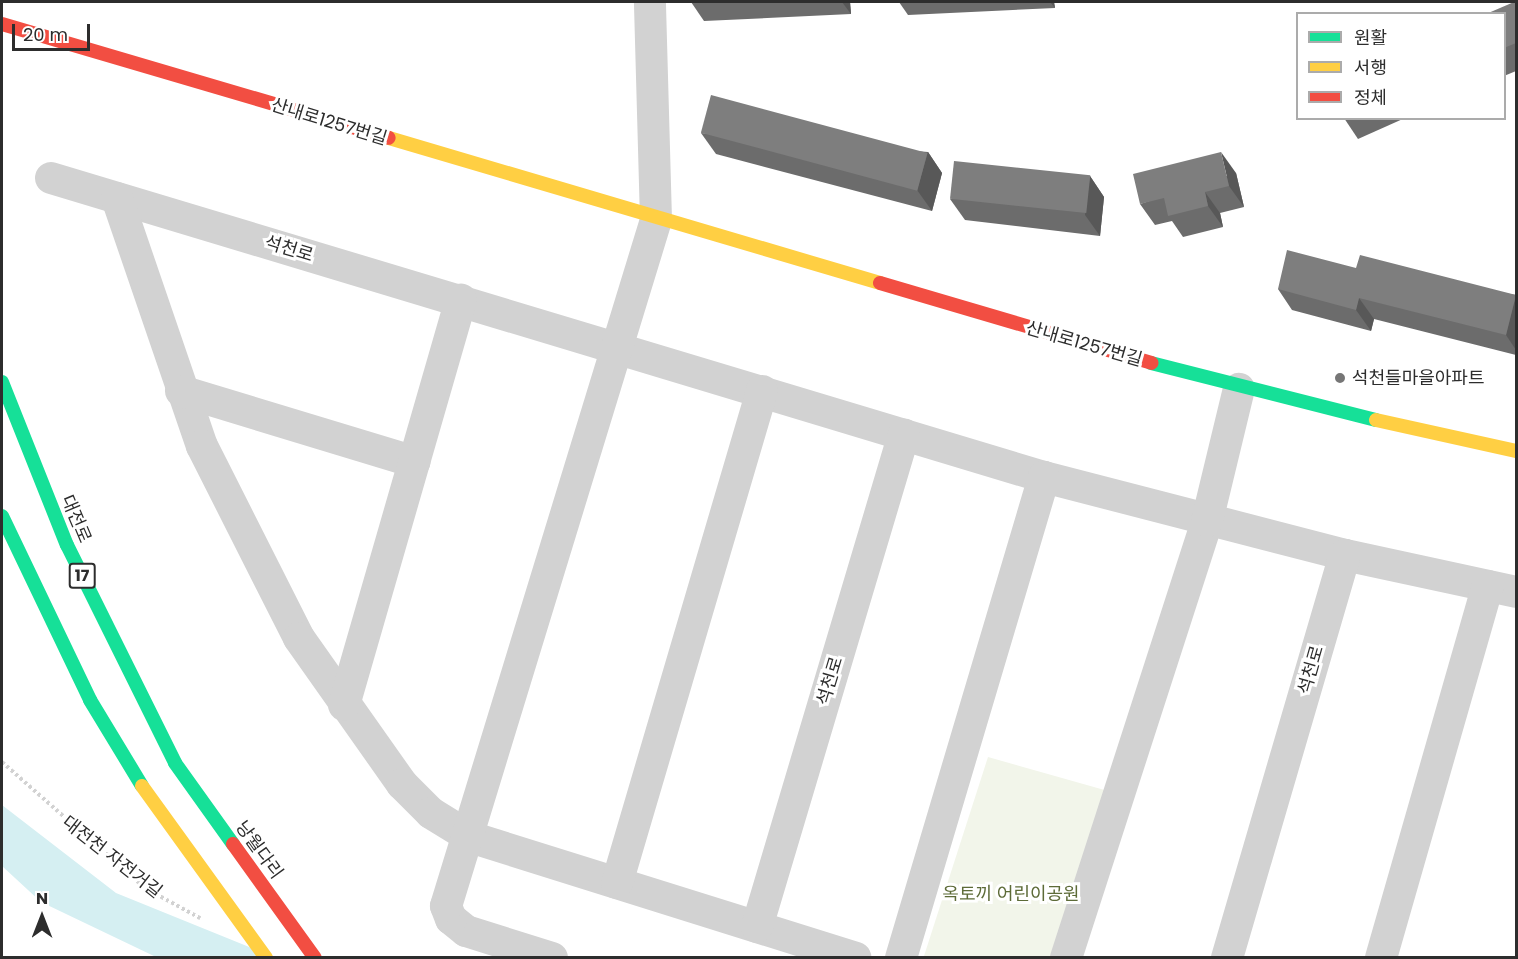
<!DOCTYPE html>
<meta charset="utf-8">
<style>
body{margin:0}
#map{position:relative;width:1518px;height:959px;overflow:hidden;background:#fff;font-family:Poppins,"Noto Sans KR",sans-serif}
div>[style]{position:absolute}
[style*='--x']{left:calc(var(--x)*1px);top:calc(var(--y)*1px);width:calc(var(--w)*1px);rotate:calc(var(--a)*1deg)}
.green>*{inset:0;background:#f2f5ea}
.water>*{inset:0;background:#d5eff2}
.path>*{height:4px;margin-top:-2px;transform-origin:0;background:repeating-linear-gradient(90deg,#d2d2d2 0 3px,transparent 0 6px)}
.street>*{height:32px;margin:-16px;padding:0 16px;transform-origin:16px;border-radius:16px;background:#d2d2d2}
.fast>*{height:14px;margin:-7px;padding:0 7px;transform-origin:7px;border-radius:7px;background:#16e098}
.slow>*{height:14px;margin:-7px;padding:0 7px;transform-origin:7px;border-radius:7px;background:#ffcf43}
.jam>*{height:14px;margin:-7px;padding:0 7px;transform-origin:7px;border-radius:7px;background:#f24e42}
.slow-bridge>*{height:14px;margin:-7px;padding:0 7px;transform-origin:7px;border-radius:7px;background:#ffcf43}
.wall>*{inset:0;background:#6c6c6c}
.shaded-wall>*{inset:0;background:#585858}
.building>*{inset:0;background:#7e7e7e;transform-origin:0 0}
.dots>*{width:16px;height:16px;translate:-50% -50%;box-sizing:border-box;border:3px solid #fff;border-radius:50%}
span{translate:-50% -50%;white-space:nowrap;text-align:center;line-height:1.15;-webkit-text-stroke:6px #fff;paint-order:stroke}
.shield-label span{padding:2px 4px;background:#fff;border:2px solid;border-radius:4px;-webkit-text-stroke-width:0}
.shield-label{font-size:16px;color:#2d2d2d;font-weight:700}
.street-label{font-size:18px;color:#2d2d2d}
.poi-label{font-size:18px;color:#2d2d2d}
.left{translate:0 -50%;text-align:left}
.park-label{font-size:18px;color:#5d6b38}
.frame{position:absolute;inset:0;border:3px solid #2d2d2d;pointer-events:none}
.legend{position:absolute;left:1296px;top:12px;width:210px;height:108px;box-sizing:border-box;background:#fff;border:2px solid #ababab;margin:0;padding:8px 10px;list-style:none;font-size:18px;color:#2d2d2d}
.legend li{display:flex;align-items:center;gap:12px;height:30px}
.legend b{width:30px;border:2px solid #ababab}
.north{position:absolute;left:12px;top:887px;width:60px;height:60px;-webkit-text-stroke:4px #fff;paint-order:stroke;rotate:0deg;font-size:16px;font-weight:700;line-height:24px;text-align:center;color:#2d2d2d}
.north::after{content:'';display:block;margin:auto;width:21px;height:27px;background:#2d2d2d;clip-path:polygon(50% 0,100% 100%,50% 72%,0 100%)}
.scale{position:absolute;left:12px;top:24px;width:78px;height:27px;box-sizing:border-box;border:3px solid #2d2d2d;border-top:0;padding-left:8px;font-size:18px;line-height:21px;white-space:nowrap;color:#2d2d2d;-webkit-text-stroke:4px #fff;paint-order:stroke}
</style>
<div id="map">
<div class="green">
<i style="clip-path:polygon(988px 757px,1108px 791px,1058px 957px,924px 956px)"></i>
</div>
<div class="water">
<i style="clip-path:polygon(2px 805px,116px 893px,274px 957px,156px 957px,41px 902px,2px 866px)"></i>
</div>
<div class="path">
<i style="--x:2;--y:762;--w:191;--a:41.4"></i>
<i style="--x:145;--y:888;--w:63;--a:28.6"></i>
</div>
<div class="street">
<i style="--x:51;--y:178;--w:1037;--a:16.76"></i>
<i style="--x:1044;--y:477;--w:311;--a:14.5"></i>
<i style="--x:1345;--y:555;--w:175;--a:12.2"></i>
<i style="--x:117;--y:198;--w:262;--a:71.1"></i>
<i style="--x:202;--y:446;--w:215;--a:63.2"></i>
<i style="--x:299;--y:638;--w:179;--a:54.8"></i>
<i style="--x:402;--y:784;--w:41;--a:45"></i>
<i style="--x:431;--y:813;--w:46;--a:31.6"></i>
<i style="--x:470;--y:837;--w:404;--a:17.4"></i>
<i style="--x:181;--y:391;--w:244;--a:16.9"></i>
<i style="--x:344;--y:705;--w:422;--a:-73.9"></i>
<i style="--x:617;--y:883;--w:513;--a:-73.58"></i>
<i style="--x:757;--y:927;--w:514;--a:-73.4"></i>
<i style="--x:552;--y:958;--w:90;--a:-162.6"></i>
<i style="--x:466;--y:931;--w:19;--a:-141"></i>
<i style="--x:451;--y:919;--w:14;--a:-111"></i>
<i style="--x:446;--y:906;--w:717;--a:-72.98"></i>
<i style="--x:656;--y:220;--w:218;--a:-91.6"></i>
<i style="--x:901;--y:958;--w:502;--a:-73.44"></i>
<i style="--x:1066;--y:958;--w:459;--a:-72.1"></i>
<i style="--x:1207;--y:521;--w:136;--a:-76.4"></i>
<i style="--x:1227;--y:958;--w:420;--a:-73.7"></i>
<i style="--x:1381;--y:958;--w:387;--a:-74"></i>
</div>
<div class="fast">
<i style="--x:1151;--y:363;--w:232;--a:14.2"></i>
<i style="--x:2;--y:382;--w:175;--a:68.3"></i>
<i style="--x:67;--y:545;--w:243;--a:63.6"></i>
<i style="--x:175;--y:763;--w:100;--a:54.4"></i>
<i style="--x:2;--y:516;--w:204;--a:64.4"></i>
<i style="--x:90;--y:700;--w:100;--a:58.8"></i>
</div>
<div class="slow">
<i style="--x:389;--y:138;--w:512;--a:16.45"></i>
<i style="--x:1376;--y:420;--w:143;--a:12.5"></i>
</div>
<div class="jam">
<i style="--x:2;--y:24;--w:403;--a:16.4"></i>
<i style="--x:880;--y:283;--w:283;--a:16.4"></i>
<i style="--x:233;--y:844;--w:140;--a:54.3"></i>
</div>
<div class="slow-bridge">
<i style="--x:142;--y:786;--w:212;--a:54.2"></i>
</div>
<div class="wall">
<i style="clip-path:polygon(691px 2px,850px 2px,851px 14px,704px 21px)"></i>
<i style="clip-path:polygon(899px 2px,1054px 2px,1055px 8px,908px 15px)"></i>
<i style="clip-path:polygon(1516px 2px,1516px 71px,1504px 76px,1504px 14px)"></i>
<i style="clip-path:polygon(1344px 118px,1405px 118px,1358px 139px)"></i>
<i style="clip-path:polygon(701px 133px,928px 152px,942px 173px,932px 211px,716px 154px)"></i>
<i style="clip-path:polygon(1236px 173px,1244px 207px,1220px 213px,1223px 227px,1183px 237px,1172px 221px,1155px 225px,1140px 204px)"></i>
<i style="clip-path:polygon(1090px 176px,1104px 197px,1100px 236px,965px 220px,950px 199px)"></i>
<i style="clip-path:polygon(1356px 268px,1516px 295px,1516px 355px,1374px 319px,1371px 331px,1292px 310px,1278px 289px)"></i>
</div>
<div class="shaded-wall">
<i style="clip-path:polygon(842px 2px,850px 2px,851px 14px)"></i>
<i style="clip-path:polygon(1050px 2px,1054px 2px,1055px 8px)"></i>
<i style="clip-path:polygon(928px 152px,942px 173px,932px 211px,917px 190px)"></i>
<i style="clip-path:polygon(1221px 152px,1236px 173px,1244px 207px,1229px 186px)"></i>
<i style="clip-path:polygon(1090px 176px,1104px 197px,1100px 236px,1085px 215px)"></i>
<i style="clip-path:polygon(1205px 192px,1220px 213px,1223px 227px,1208px 206px)"></i>
<i style="clip-path:polygon(1516px 295px,1516px 350px,1506px 335px)"></i>
<i style="clip-path:polygon(1359px 298px,1374px 319px,1371px 331px,1356px 310px)"></i>
</div>
<div class="building">
<i style="clip-path:polygon(1514px 2px,1516px 2px,1516px 43px,1504px 48px,1504px 14px,1486px 14px)"></i>
<i style="left:711px;top:95px;width:224px;height:39px;rotate:15deg"></i>
<i style="clip-path:polygon(1221px 152px,1229px 186px,1205px 192px,1208px 206px,1168px 216px,1164px 198px,1140px 204px,1133px 174px)"></i>
<i style="left:954px;top:161px;width:137px;height:38px;rotate:6deg"></i>
<i style="clip-path:polygon(1287px 250px,1356px 268px,1360px 255px,1516px 295px,1506px 335px,1359px 298px,1356px 310px,1278px 289px)"></i>
</div>
<div class="dots">
<i style="left:1340px;top:378px;background:#767676"></i>
</div>
<div class="shield-label">
<span style="left:82px;top:576px">17</span>
</div>
<div class="street-label">
<span style="left:329px;top:122px;rotate:17deg">산내로1257번길</span>
<span style="left:289px;top:249px;rotate:17deg">석천로</span>
<span style="left:1084px;top:344px;rotate:16deg">산내로1257번길</span>
<span style="left:76px;top:519px;rotate:67deg">대전로</span>
<span style="left:1311px;top:670px;rotate:-74deg">석천로</span>
<span style="left:830px;top:681px;rotate:-73deg">석천로</span>
<span style="left:259px;top:850px;rotate:54deg">낭월다리</span>
<span style="left:112px;top:857px;rotate:38deg">대전천 자전거길</span>
</div>
<div class="poi-label">
<span class="left" style="left:1352px;top:378px">석천들마을아파트</span>
</div>
<div class="park-label">
<span style="left:1011px;top:894px">옥토끼 어린이공원</span>
</div>
<div class="frame"></div>
<ul class="legend">
<li><b style="height:8px;background:#16e098"></b>원활</li>
<li><b style="height:8px;background:#ffcf43"></b>서행</li>
<li><b style="height:8px;background:#f24e42"></b>정체</li>
</ul>
<div class="north">N</div>
<div class="scale">20 m</div>
</div>
